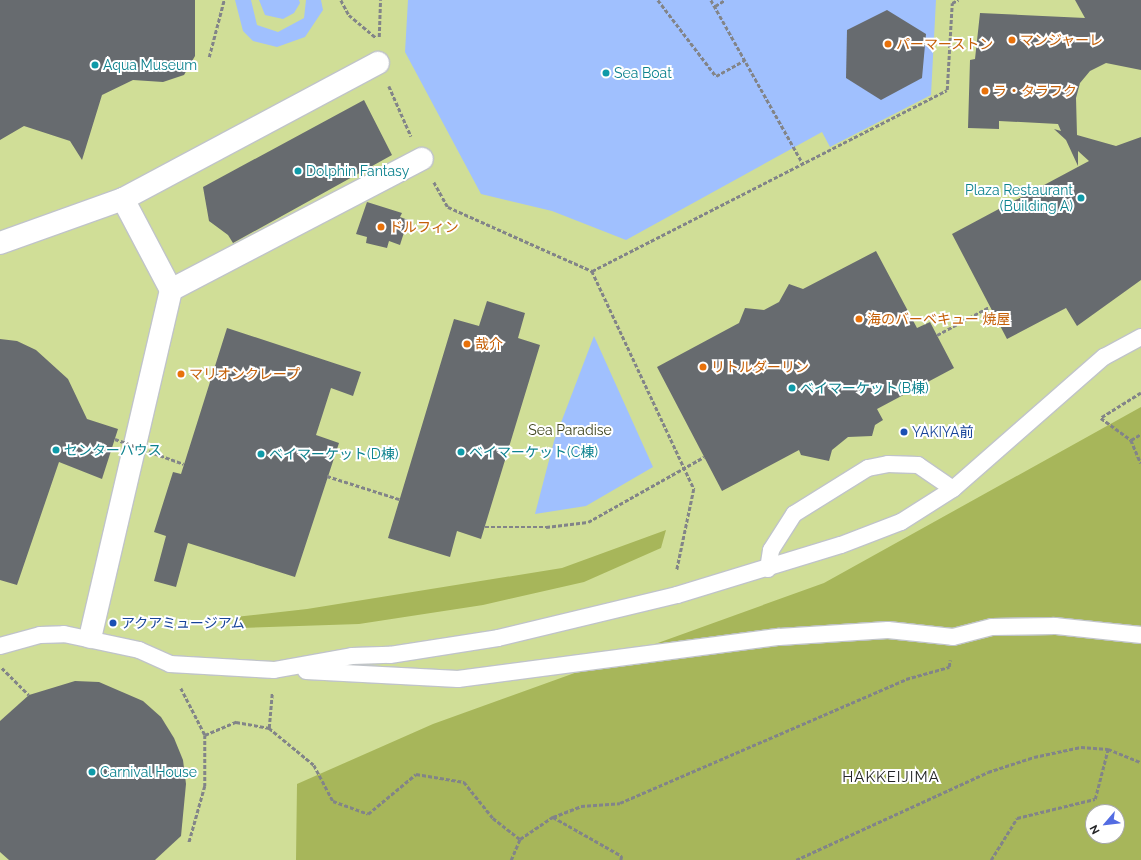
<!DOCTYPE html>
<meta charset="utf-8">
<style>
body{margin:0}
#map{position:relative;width:1141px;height:860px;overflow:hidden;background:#eaeef3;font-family:Raleway,"Noto Sans JP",sans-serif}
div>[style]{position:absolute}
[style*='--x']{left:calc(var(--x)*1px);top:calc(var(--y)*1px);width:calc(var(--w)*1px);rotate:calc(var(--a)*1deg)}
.green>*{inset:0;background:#d0de97}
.forest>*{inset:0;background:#a7b65a}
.water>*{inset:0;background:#a0c0fe}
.building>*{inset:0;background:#676b6f}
.path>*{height:2.5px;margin-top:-1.25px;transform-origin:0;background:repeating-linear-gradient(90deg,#828488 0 4px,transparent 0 6px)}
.roads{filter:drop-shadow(1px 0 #c0c4c8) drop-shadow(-1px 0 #c0c4c8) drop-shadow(0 1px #c0c4c8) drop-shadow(0 -1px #c0c4c8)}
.lane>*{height:16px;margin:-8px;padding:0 8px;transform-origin:8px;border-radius:8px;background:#fff}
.street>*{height:22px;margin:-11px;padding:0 11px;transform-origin:11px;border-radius:11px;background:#fff}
.path-bridge>*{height:2.5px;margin-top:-1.25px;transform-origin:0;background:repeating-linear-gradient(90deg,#828488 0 4px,transparent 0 6px)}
.dots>*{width:11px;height:11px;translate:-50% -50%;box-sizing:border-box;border:2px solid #fff;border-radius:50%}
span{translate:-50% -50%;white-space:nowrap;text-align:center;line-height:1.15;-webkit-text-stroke:4px #fff;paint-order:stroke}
.food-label{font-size:14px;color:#c56008}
.left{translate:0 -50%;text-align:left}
.culture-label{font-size:14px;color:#0d838f}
.right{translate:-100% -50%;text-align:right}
.park-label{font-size:14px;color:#3e441d}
.transit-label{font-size:14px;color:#164399}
.neighbourhood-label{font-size:15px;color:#242527;letter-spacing:1px}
.north{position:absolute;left:1085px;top:804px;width:40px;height:40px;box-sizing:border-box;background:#fff;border:1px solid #a7a8a9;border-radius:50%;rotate:242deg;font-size:11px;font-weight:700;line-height:16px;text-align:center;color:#242527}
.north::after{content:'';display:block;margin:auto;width:14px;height:18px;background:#536ce2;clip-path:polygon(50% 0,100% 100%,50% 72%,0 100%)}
</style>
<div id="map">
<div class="green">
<i style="clip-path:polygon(evenodd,0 0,1141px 0,1141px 860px,0 860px,0 0,1093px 812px,1117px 812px,1117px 836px,1093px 836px,1093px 812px)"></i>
</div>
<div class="forest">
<i style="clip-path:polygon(evenodd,1141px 407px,1141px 860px,296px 860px,297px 784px,433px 724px,824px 583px,1141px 407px,1093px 812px,1117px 812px,1117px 836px,1093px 836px,1093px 812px)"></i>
<i style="clip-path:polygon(666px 530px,661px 548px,584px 582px,483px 605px,359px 624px,240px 628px,235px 617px,307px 609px,562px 568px)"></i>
</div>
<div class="water">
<i style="clip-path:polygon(235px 0,251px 0,257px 25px,278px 32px,304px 18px,306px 0,321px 0,323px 10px,305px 37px,277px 47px,253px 41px,243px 31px)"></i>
<i style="clip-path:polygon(259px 0,299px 0,300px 3px,294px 13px,283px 19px,265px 15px)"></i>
<i style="clip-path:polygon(408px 0,936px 0,931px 95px,830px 147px,822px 132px,626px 240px,552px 211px,481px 194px,405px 52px)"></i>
<i style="clip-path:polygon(594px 336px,653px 467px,586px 506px,535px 514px,554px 441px)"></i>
</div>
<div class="building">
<i style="clip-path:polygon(0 0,195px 0,195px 56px,184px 75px,163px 82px,133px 80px,102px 95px,82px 160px,70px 141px,24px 126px,0 140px)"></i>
<i style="clip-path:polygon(1075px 0,1141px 0,1141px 70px,1106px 63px,1090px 71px,1080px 83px,1076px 98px,1077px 135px,1116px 146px,1141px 137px,1141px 280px,1077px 326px,1066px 308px,1007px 339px,952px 234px,1089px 161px,1078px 151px,1078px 166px,1066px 140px,1054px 129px,1061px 131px,1058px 124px,999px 121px,999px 129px,968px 128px,970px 60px,975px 59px,980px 13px,1085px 18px)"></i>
<i style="clip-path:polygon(887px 10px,926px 34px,922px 78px,881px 100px,846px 78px,847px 30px)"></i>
<i style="clip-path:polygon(364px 100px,392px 155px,233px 243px,228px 235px,209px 221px,203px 187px)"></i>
<i style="clip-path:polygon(367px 202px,402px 213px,400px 217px,408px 220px,400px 245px,389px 241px,387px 248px,366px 243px,367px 237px,356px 234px)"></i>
<i style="clip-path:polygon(876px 251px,917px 328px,930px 322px,954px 368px,877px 409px,883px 420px,875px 425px,872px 436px,848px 437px,832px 450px,829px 461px,801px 455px,799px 450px,722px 491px,657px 367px,739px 323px,745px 308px,764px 310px,779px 302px,789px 284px,803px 289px)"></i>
<i style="clip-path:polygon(487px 301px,525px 313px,518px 338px,540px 345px,481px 539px,457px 531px,450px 557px,388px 538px,454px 319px,479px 326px)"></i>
<i style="clip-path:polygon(227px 328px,361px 372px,353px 396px,331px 388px,316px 435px,339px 443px,295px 577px,188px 543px,176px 587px,154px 581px,166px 536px,154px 532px,173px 472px,181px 474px)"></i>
<i style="clip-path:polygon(0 339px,17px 341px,36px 350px,68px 379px,87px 419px,118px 429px,102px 479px,59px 462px,17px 585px,0 580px)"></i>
<i style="clip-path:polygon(75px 681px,99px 682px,143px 701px,161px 717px,174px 738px,183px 760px,186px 784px,181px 836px,155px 860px,9px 860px,0 852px,0 721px,29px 695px)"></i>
</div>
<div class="path">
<i style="--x:341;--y:0;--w:17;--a:62"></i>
<i style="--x:349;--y:15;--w:35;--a:40"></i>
<i style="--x:658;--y:0;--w:96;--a:52.7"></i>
<i style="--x:716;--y:76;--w:33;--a:-29"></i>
<i style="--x:711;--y:0;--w:188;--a:60.7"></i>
<i style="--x:715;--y:6;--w:12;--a:-31"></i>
<i style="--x:379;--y:37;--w:37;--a:-88"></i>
<i style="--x:209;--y:57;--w:59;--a:-75.3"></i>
<i style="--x:389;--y:86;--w:55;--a:66.3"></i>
<i style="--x:434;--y:182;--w:29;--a:61"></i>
<i style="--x:448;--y:207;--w:158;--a:24"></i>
<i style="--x:592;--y:271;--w:398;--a:-27"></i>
<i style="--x:947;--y:90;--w:87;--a:-86.7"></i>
<i style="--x:952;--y:3;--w:7;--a:-27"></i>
<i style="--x:592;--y:271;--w:241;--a:64.9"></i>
<i style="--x:694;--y:489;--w:83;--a:101.9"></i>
<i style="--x:937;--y:335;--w:59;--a:-28.3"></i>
<i style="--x:1141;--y:393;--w:47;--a:148"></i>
<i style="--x:1101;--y:418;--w:37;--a:36"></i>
<i style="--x:1131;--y:440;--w:12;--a:-31"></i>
<i style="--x:1131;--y:440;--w:25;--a:67"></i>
<i style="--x:327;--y:476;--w:76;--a:17.7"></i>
<i style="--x:2;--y:668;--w:38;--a:45"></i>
<i style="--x:181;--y:688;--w:53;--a:62.9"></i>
<i style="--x:205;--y:735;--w:51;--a:90"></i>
<i style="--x:205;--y:786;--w:59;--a:105.7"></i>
<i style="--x:269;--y:728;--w:35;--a:-85"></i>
<i style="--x:205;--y:735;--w:34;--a:-23"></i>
<i style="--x:236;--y:722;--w:34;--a:10"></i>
<i style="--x:269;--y:728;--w:58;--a:39.4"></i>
<i style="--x:314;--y:765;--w:41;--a:62.2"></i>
<i style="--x:333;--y:801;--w:37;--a:20"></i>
<i style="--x:368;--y:814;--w:62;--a:-39.8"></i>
<i style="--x:416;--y:774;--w:49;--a:9.5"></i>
<i style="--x:464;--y:782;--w:46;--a:51.1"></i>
<i style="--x:493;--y:818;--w:34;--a:38"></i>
<i style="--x:553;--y:817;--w:79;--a:29.5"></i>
<i style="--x:622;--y:856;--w:4;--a:104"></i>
<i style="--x:511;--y:860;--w:23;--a:-67"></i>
<i style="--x:520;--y:839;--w:40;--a:-34"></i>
<i style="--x:553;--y:817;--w:30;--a:-21"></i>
<i style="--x:581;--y:806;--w:39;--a:-4"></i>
<i style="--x:620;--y:803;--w:312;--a:-23.4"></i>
<i style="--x:906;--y:679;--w:45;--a:-15.6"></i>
<i style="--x:949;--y:667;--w:7;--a:-82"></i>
<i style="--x:796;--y:860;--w:211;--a:-24.6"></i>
<i style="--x:988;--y:772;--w:48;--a:-18.1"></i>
<i style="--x:1034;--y:757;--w:48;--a:-12"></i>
<i style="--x:1081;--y:747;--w:27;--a:4"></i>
<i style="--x:1108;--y:749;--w:35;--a:22"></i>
<i style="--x:991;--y:860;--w:49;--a:-58.2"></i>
<i style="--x:1017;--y:818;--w:80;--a:-13.7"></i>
<i style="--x:1095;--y:799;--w:52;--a:-75.4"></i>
</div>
<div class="roads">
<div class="lane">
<i style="--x:768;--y:569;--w:19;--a:-81"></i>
<i style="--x:771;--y:550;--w:43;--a:-57.4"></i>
<i style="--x:794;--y:514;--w:87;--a:-31.9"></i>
<i style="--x:868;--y:468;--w:20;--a:-11"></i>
<i style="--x:888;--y:464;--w:30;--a:2"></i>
<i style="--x:918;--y:465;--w:42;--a:34.4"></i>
<i style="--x:0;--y:646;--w:41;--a:-15.4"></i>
<i style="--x:40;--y:635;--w:24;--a:-2"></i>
<i style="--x:64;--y:634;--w:77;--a:12"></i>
<i style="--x:139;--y:650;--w:34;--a:24"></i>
<i style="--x:170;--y:664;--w:104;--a:3.3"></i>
<i style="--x:274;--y:670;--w:79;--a:-10.2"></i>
<i style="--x:352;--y:656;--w:38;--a:-2"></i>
<i style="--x:390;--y:655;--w:109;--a:-8.9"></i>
<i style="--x:498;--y:638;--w:184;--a:-13.5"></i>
<i style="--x:677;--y:595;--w:171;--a:-17"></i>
<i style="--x:841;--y:545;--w:64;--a:-21"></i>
<i style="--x:901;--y:522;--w:62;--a:-32.4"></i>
<i style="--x:953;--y:489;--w:201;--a:-41.2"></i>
<i style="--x:1104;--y:357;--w:42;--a:-28.4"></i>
<i style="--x:306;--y:671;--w:152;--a:3"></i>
<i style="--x:458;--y:679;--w:324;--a:-7.5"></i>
<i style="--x:779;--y:637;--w:109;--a:-3.7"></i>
<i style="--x:888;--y:630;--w:65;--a:6.1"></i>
<i style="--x:953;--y:637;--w:40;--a:-14.4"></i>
<i style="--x:992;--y:627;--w:63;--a:-0.9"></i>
<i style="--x:1055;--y:626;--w:86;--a:6"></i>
</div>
<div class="street">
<i style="--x:123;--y:199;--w:289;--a:-28.1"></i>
<i style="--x:0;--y:243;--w:131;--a:-19.7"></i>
<i style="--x:123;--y:199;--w:103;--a:62.2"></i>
<i style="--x:171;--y:290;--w:356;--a:103.1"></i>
<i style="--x:171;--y:290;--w:283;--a:-27.6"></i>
</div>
</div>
<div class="path-bridge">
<i style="--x:115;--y:439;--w:73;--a:19.9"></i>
<i style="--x:485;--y:527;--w:61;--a:0"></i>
<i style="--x:546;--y:527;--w:42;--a:-6.8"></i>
<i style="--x:588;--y:522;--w:133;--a:-29.3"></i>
</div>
<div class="dots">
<i style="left:1012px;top:40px;background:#e8710a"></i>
<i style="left:888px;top:44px;background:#e8710a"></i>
<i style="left:95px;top:65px;background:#0f9aa8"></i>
<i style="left:606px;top:73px;background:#0f9aa8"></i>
<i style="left:985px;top:91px;background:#e8710a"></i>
<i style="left:298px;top:171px;background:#0f9aa8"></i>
<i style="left:1081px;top:198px;background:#0f9aa8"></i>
<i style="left:381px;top:227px;background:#e8710a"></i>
<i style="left:859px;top:319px;background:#e8710a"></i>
<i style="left:467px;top:344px;background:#e8710a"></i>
<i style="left:703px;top:367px;background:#e8710a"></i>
<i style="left:181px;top:374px;background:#e8710a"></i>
<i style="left:792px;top:388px;background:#0f9aa8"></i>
<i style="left:904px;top:432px;background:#1a4fb4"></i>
<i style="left:56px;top:450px;background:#0f9aa8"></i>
<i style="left:461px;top:452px;background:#0f9aa8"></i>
<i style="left:261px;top:454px;background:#0f9aa8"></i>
<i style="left:113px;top:623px;background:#1a4fb4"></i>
<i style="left:92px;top:772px;background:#0f9aa8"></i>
</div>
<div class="food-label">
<span class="left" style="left:1020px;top:40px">マンジャーレ</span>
<span class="left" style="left:896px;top:44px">パーマーストン</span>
<span class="left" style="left:993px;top:91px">ラ・タラフク</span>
<span class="left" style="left:389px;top:227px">ドルフィン</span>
<span class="left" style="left:867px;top:319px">海のバーベキュー 焼屋</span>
<span class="left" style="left:475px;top:344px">哉介</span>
<span class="left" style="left:711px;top:367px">リトルダーリン</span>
<span class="left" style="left:189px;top:374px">マリオンクレープ</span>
</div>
<div class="culture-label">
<span class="left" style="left:103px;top:65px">Aqua Museum</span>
<span class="left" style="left:614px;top:73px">Sea Boat</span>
<span class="left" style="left:306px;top:171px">Dolphin Fantasy</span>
<span class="right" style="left:1073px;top:198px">Plaza Restaurant<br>(Building A)</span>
<span class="left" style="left:800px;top:388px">ベイマーケット(B棟)</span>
<span class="left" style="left:64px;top:450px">センターハウス</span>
<span class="left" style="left:469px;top:452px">ベイマーケット(C棟)</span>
<span class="left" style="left:269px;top:454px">ベイマーケット(D棟)</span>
<span class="left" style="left:100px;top:772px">Carnival House</span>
</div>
<div class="park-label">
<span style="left:570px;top:430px">Sea Paradise</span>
</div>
<div class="transit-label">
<span class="left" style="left:912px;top:432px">YAKIYA前</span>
<span class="left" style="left:121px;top:623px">アクアミュージアム</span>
</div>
<div class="neighbourhood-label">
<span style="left:891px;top:778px">HAKKEIJIMA</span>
</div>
<div class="north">N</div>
</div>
